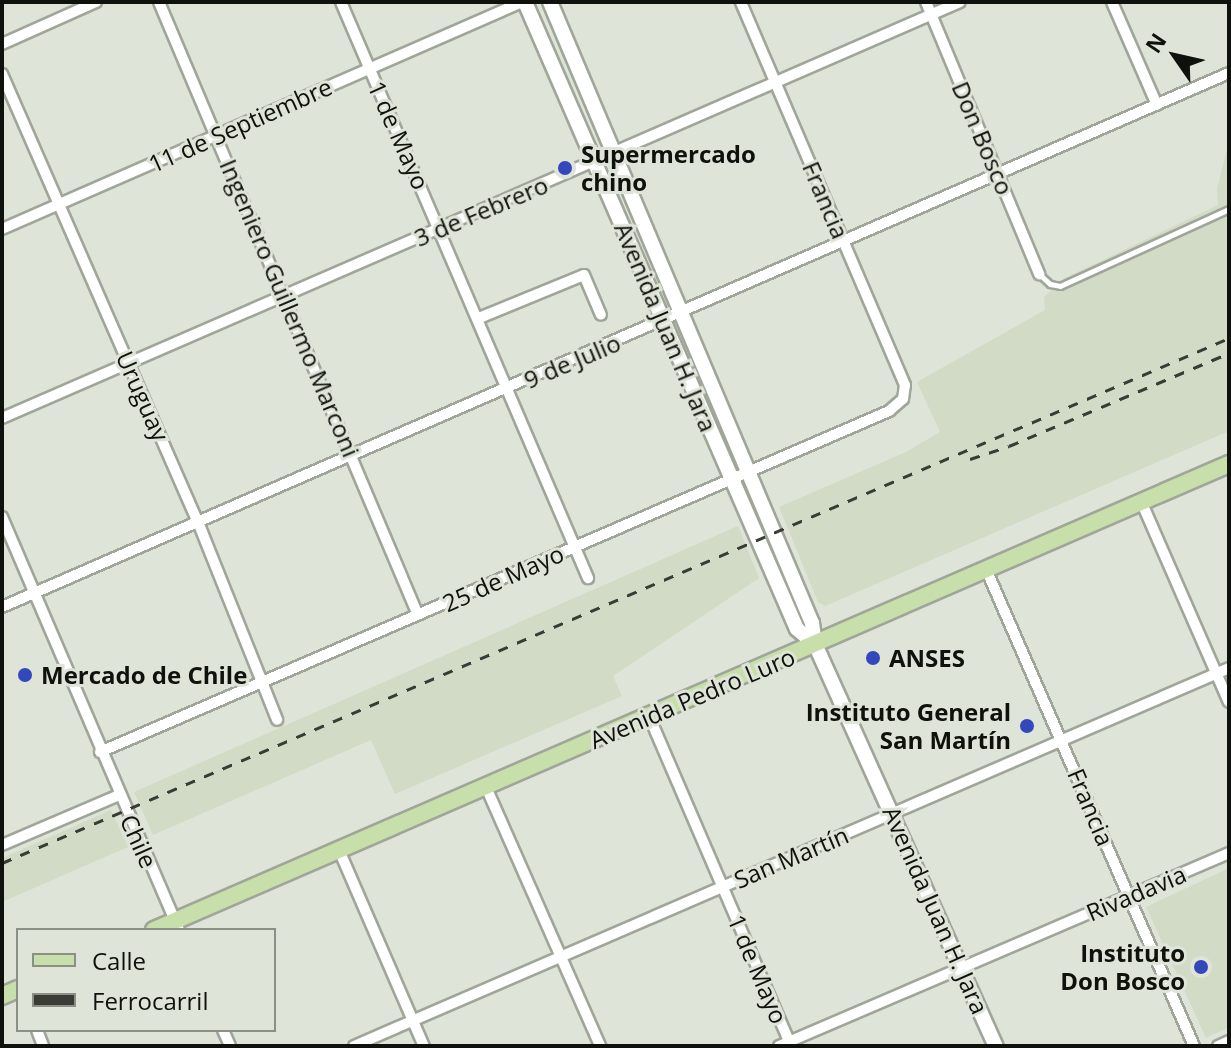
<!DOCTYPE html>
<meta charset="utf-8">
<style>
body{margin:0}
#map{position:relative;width:1231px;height:1048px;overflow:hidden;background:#dee4d7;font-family:"Open Sans",sans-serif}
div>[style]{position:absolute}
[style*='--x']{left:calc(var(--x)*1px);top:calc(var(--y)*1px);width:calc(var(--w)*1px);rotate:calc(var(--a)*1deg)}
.built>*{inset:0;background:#d1dbc6}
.roads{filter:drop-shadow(2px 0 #9fa699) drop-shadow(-2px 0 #9fa699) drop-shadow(0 2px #9fa699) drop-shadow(0 -2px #9fa699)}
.lane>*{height:5px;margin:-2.5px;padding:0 2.5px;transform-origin:2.5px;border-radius:2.5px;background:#fff}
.street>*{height:10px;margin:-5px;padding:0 5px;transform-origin:5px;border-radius:5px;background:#fff}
.secondary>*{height:14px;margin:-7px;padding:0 7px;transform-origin:7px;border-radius:7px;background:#fff}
.primary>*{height:16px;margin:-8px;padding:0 8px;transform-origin:8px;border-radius:8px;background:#c8dfab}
.rail>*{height:3px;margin-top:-1.5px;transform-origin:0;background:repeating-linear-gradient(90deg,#393c35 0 10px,transparent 0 20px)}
.dots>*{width:22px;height:22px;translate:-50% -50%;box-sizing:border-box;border:4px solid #dee4d7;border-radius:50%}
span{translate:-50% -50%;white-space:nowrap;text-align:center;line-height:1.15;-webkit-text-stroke:6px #dee4d7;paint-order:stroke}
.street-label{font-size:24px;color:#0f110c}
.poi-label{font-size:24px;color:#0f110c;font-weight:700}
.left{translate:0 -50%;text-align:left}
.right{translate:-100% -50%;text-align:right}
.frame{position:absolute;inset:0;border:4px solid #0f110c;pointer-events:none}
.legend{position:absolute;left:16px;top:928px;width:260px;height:104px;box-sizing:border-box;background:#dee4d7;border:2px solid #8b9086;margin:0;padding:10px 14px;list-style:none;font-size:24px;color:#0f110c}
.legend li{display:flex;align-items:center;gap:16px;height:40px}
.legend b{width:40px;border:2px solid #8b9086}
.north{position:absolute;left:1135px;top:16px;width:80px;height:80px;-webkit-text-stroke:6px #dee4d7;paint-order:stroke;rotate:304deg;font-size:22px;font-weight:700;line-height:32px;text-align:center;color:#0f110c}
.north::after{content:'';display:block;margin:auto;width:28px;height:36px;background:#0f110c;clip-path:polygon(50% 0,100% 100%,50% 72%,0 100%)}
</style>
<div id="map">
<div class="built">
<i style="clip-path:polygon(1229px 141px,1229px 431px,825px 606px,818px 602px,779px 507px,906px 452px,940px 432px,917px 382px,1045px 310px,1044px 297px,1065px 278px,1218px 205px,1217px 189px)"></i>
<i style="clip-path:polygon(738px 526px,759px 578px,613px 676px,622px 696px,395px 794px,371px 740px,153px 835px,134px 792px)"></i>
<i style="clip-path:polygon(111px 810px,128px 847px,2px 902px,2px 858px)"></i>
<i style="clip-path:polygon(1229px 868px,1229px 1027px,1206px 1038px,1146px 907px)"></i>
</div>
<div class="roads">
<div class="lane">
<i style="--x:1039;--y:274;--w:15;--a:42"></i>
<i style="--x:1050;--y:284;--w:10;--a:11"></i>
<i style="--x:1060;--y:286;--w:186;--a:-24.5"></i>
</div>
<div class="street">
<i style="--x:159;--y:2;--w:665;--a:67.1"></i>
<i style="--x:341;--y:2;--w:627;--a:66.79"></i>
<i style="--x:926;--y:2;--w:295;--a:67.4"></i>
<i style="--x:1112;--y:2;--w:112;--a:66.4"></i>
<i style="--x:2;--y:44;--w:103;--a:-24.1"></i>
<i style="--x:2;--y:74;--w:489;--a:66.4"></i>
<i style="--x:198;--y:522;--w:213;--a:68.2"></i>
<i style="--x:2;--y:229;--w:567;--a:-23.58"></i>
<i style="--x:479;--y:318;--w:113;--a:-22.3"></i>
<i style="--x:584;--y:275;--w:43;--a:67"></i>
<i style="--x:2;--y:418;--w:1044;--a:-23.47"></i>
<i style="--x:1141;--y:501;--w:219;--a:66.4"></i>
<i style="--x:2;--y:517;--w:449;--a:66.8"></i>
<i style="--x:986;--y:569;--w:520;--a:66.44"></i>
<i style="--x:2;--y:607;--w:1338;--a:-23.52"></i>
<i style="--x:649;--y:716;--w:358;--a:66.7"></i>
<i style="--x:100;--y:752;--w:860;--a:-23.37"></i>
<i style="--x:889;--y:411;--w:18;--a:-41"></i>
<i style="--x:903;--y:399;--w:14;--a:-82"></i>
<i style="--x:905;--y:385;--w:417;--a:-113.2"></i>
<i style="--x:486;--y:787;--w:283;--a:66.2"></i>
<i style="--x:2;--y:845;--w:127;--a:-23.1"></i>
<i style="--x:339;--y:850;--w:214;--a:66.6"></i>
<i style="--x:37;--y:1030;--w:17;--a:69"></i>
<i style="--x:223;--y:1030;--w:17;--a:66"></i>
<i style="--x:354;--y:1046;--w:953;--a:-23.36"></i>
<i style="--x:779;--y:1046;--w:490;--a:-23.2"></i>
<i style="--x:1218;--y:1046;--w:12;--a:-24"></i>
</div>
<div class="secondary">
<i style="--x:525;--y:2;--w:683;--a:66.55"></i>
<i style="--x:797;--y:629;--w:23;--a:40"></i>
<i style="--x:550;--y:2;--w:674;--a:67.13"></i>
<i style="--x:812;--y:623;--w:21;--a:82"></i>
<i style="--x:815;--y:644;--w:441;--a:65.8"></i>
</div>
<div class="primary">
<i style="--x:154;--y:930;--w:1172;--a:-23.44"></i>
<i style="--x:2;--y:996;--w:17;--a:-24"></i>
</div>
</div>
<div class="rail">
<i style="--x:970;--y:459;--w:41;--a:-18.4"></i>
<i style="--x:1009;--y:446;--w:239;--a:-22.9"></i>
<i style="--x:2;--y:863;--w:1335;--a:-23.16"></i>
</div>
<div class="dots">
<i style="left:565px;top:168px;background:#3348ba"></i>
<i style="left:873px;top:658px;background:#3348ba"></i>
<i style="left:25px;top:675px;background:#3348ba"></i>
<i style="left:1027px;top:726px;background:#3348ba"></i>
<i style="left:1201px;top:967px;background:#3348ba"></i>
</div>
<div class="street-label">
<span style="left:240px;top:125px;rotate:-24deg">11 de Septiembre</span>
<span style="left:399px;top:135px;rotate:66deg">1 de Mayo</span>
<span style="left:983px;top:138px;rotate:67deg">Don Bosco</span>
<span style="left:826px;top:200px;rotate:67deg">Francia</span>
<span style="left:481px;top:211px;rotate:-23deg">3 de Febrero</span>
<span style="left:290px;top:308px;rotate:67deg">Ingeniero Guillermo Marconi</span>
<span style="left:666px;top:327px;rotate:67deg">Avenida Juan H. Jara</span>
<span style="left:572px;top:361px;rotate:-23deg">9 de Julio</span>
<span style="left:143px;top:396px;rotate:66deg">Uruguay</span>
<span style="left:503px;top:578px;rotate:-24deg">25 de Mayo</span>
<span style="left:692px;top:698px;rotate:-23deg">Avenida Pedro Luro</span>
<span style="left:1091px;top:807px;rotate:67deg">Francia</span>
<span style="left:139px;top:841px;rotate:66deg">Chile</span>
<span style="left:791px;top:857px;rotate:-23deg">San Martín</span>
<span style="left:1136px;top:893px;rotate:-23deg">Rivadavia</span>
<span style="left:936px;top:910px;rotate:66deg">Avenida Juan H. Jara</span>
<span style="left:758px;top:969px;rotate:67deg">1 de Mayo</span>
</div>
<div class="poi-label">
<span class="left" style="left:581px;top:168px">Supermercado<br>chino</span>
<span class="left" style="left:889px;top:658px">ANSES</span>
<span class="left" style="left:41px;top:675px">Mercado de Chile</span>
<span class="right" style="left:1011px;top:726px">Instituto General<br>San Martín</span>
<span class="right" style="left:1185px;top:967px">Instituto<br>Don Bosco</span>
</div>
<div class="frame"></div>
<ul class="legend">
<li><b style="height:10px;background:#c8dfab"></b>Calle</li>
<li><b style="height:10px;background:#393c35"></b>Ferrocarril</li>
</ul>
<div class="north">N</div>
</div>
